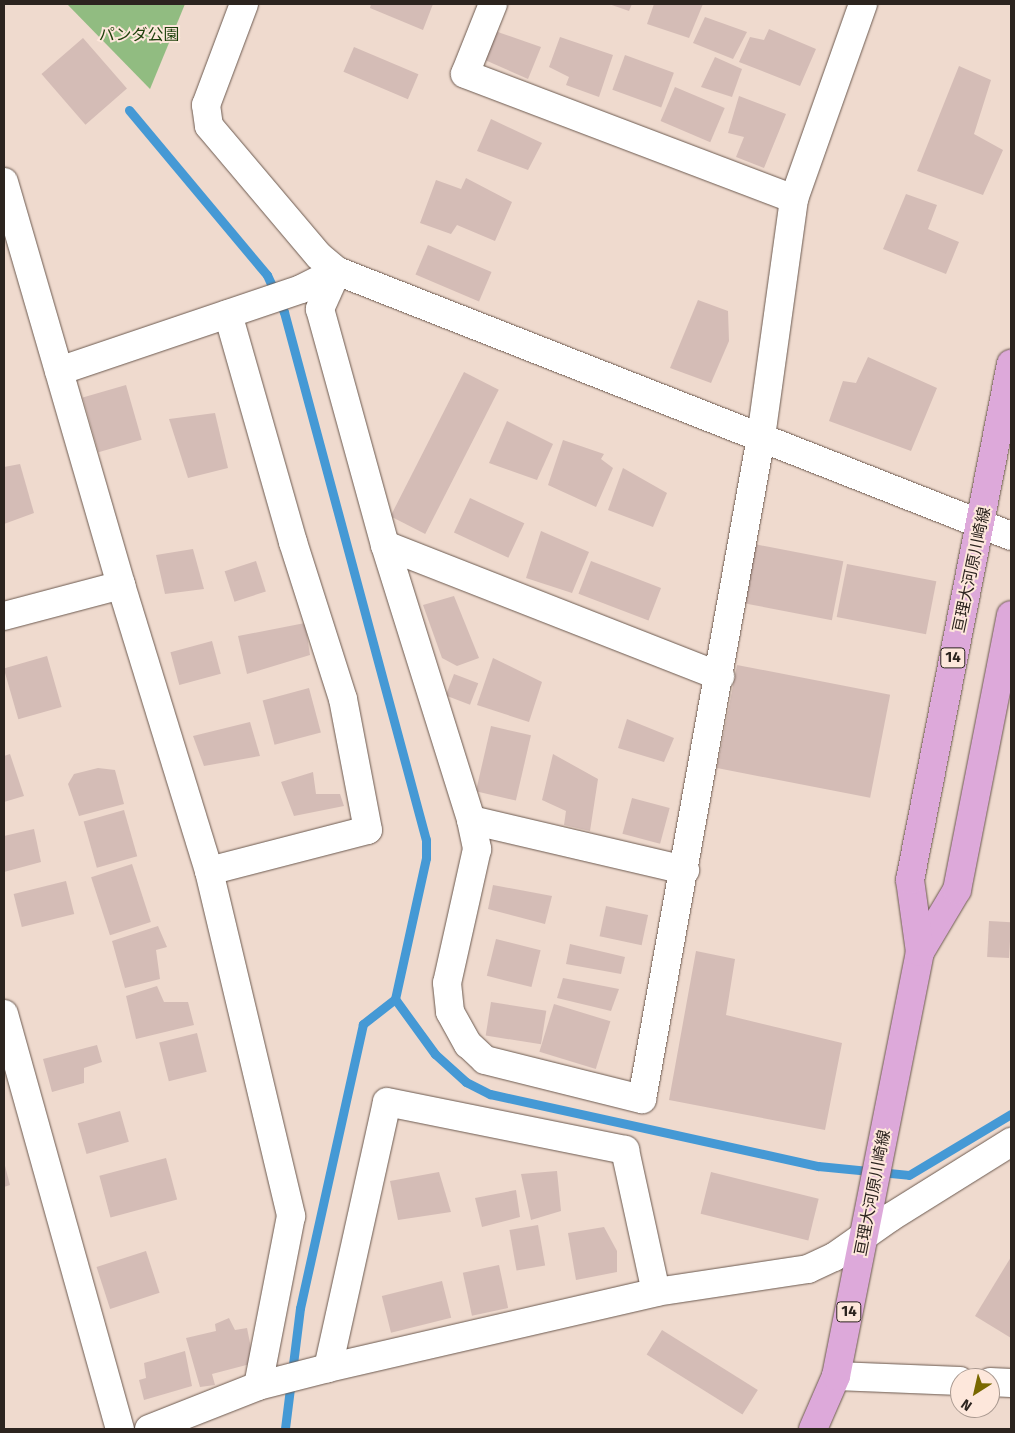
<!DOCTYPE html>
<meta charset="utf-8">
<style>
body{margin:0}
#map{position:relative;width:1015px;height:1433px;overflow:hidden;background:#efdace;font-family:"Fira Sans","Noto Sans JP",sans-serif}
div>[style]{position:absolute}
.green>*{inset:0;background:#91bc81}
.stream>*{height:9px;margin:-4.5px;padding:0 4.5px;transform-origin:4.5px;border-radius:4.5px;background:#4599d5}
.building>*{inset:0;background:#d4bcb6;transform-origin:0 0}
.roads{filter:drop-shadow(0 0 1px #6c5a50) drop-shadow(0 0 1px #6c5a50)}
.minor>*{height:28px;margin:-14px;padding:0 14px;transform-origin:14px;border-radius:14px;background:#fff}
.tertiary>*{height:28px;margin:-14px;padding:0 14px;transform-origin:14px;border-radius:14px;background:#fff}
.primary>*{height:28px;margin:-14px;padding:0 14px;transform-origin:14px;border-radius:14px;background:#dda9da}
span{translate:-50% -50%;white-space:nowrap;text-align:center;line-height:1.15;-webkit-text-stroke:4px #fde7db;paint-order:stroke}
.shield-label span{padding:1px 4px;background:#fde7db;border:1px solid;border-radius:4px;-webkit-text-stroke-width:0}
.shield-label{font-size:15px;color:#2c241f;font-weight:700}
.park-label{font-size:16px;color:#1b3f09}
.street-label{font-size:16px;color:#2c241f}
.frame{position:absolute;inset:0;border:5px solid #2c241f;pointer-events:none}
.north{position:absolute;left:950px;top:1368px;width:50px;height:50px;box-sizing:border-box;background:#fde7db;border:1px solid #a99990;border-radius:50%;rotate:215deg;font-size:14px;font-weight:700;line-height:20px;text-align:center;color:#2c241f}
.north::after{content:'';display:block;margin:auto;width:18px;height:22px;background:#796800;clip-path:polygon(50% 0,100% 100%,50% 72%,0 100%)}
</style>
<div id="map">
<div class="green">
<div style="clip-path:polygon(67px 4px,185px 4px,150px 89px)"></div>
</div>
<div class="stream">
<div style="left:129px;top:110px;width:215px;rotate:50.1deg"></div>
<div style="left:267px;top:275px;width:41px;rotate:65.3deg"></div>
<div style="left:284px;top:312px;width:547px;rotate:74.95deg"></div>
<div style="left:426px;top:840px;width:18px;rotate:90deg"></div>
<div style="left:426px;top:858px;width:144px;rotate:102.4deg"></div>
<div style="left:395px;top:999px;width:41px;rotate:142deg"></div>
<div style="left:363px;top:1024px;width:291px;rotate:102.5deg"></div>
<div style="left:300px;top:1308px;width:122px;rotate:97.1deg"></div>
<div style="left:395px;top:999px;width:68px;rotate:54deg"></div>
<div style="left:435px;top:1054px;width:42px;rotate:42.1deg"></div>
<div style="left:466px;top:1082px;width:27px;rotate:27deg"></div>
<div style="left:490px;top:1094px;width:336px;rotate:12.4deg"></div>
<div style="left:818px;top:1166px;width:91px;rotate:5.6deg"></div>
<div style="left:909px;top:1175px;width:119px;rotate:-30.9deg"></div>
</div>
<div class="building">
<div style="clip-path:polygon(371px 4px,433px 4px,423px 30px,370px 8px)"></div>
<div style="clip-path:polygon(609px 4px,632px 4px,629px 11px)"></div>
<div style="clip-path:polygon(654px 4px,703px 4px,689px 38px,647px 24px)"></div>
<div style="clip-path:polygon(705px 17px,747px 32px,733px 59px,693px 43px)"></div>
<div style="clip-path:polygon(769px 29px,816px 49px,800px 86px,739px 62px,750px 37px,764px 40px)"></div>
<div style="clip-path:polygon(495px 31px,541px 47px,528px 79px,485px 60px)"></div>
<div style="clip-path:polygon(560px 37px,613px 55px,599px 97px,566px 85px,569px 77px,549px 67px)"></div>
<div style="left:83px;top:38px;width:67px;height:55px;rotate:49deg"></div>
<div style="left:354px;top:47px;width:70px;height:27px;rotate:23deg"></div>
<div style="left:625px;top:55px;width:52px;height:37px;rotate:20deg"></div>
<div style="clip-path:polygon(715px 57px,742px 69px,732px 97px,701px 87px)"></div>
<div style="clip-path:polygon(959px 66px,991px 80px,974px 134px,1003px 150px,983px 195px,917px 171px)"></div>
<div style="left:675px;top:87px;width:54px;height:37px;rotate:23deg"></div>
<div style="clip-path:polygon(739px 96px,786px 114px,764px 168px,736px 157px,744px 137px,728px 133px)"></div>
<div style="clip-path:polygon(491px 119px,542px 143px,528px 170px,477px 151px)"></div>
<div style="clip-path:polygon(466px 178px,512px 202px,495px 241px,457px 225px,451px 234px,420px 223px,436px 180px,461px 189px)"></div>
<div style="clip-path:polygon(906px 194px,937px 205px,928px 229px,959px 242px,946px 274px,883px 249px)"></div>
<div style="left:428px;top:245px;width:69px;height:32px;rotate:23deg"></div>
<div style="clip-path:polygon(698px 300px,728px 311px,729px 341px,711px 383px,670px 368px)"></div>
<div style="clip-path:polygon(868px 357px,937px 388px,911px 451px,829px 421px,843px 381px,856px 383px)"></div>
<div style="left:464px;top:372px;width:39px;height:162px;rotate:27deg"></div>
<div style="left:126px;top:385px;width:57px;height:45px;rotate:74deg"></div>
<div style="clip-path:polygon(215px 413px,228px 468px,188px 478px,169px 419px)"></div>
<div style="clip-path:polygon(507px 421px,553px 444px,537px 480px,489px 463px)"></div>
<div style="clip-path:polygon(563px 440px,604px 454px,601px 459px,613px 468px,596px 507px,548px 485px)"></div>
<div style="clip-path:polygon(20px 464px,34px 513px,4px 524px,4px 467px)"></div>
<div style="clip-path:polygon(623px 468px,667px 493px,653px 527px,608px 510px)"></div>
<div style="left:470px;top:498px;width:60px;height:38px;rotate:25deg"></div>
<div style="clip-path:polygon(541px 531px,589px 552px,572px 593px,526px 578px)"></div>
<div style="left:754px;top:544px;width:91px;height:60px;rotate:11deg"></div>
<div style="clip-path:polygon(193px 549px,204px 589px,165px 594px,156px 555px)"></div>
<div style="left:256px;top:561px;width:32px;height:33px;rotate:72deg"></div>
<div style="left:591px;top:561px;width:75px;height:35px;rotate:21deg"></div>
<div style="left:847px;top:564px;width:91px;height:54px;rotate:11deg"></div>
<div style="clip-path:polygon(454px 596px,479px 658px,457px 666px,442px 658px,423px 605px)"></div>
<div style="clip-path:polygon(305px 623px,310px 655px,247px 674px,238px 636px)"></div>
<div style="left:212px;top:641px;width:34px;height:43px;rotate:75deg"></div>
<div style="left:47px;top:656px;width:53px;height:45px;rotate:74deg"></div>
<div style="clip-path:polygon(493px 658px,542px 682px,529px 722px,477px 705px)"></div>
<div style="left:737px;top:665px;width:156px;height:105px;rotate:11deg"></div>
<div style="left:454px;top:674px;width:26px;height:23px;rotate:21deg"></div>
<div style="left:309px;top:688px;width:46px;height:48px;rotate:75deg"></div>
<div style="clip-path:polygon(627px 719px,674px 738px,664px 762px,618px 748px)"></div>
<div style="clip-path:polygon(250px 722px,260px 756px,204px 766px,193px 736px)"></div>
<div style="left:491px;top:726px;width:41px;height:67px;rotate:13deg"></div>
<div style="clip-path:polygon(10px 754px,24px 796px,4px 802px,4px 756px)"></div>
<div style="clip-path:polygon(553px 754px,598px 779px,590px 831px,564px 825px,566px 811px,542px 800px)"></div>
<div style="clip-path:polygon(98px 768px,115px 770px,124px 804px,79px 816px,68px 784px,74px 774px)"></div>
<div style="clip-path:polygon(313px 772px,316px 794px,340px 794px,344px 806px,294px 816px,281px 782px)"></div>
<div style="left:632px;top:798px;width:39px;height:37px;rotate:15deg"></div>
<div style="left:124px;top:810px;width:48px;height:42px;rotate:74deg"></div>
<div style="clip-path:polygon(34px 829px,41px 862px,4px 872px,4px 836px)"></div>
<div style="left:132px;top:864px;width:61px;height:43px;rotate:72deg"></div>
<div style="left:66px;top:881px;width:34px;height:54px;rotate:76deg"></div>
<div style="clip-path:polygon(493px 885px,552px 896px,545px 924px,488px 909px)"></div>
<div style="left:606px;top:906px;width:43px;height:31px;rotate:12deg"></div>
<div style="left:989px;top:921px;width:22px;height:36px;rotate:3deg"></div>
<div style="clip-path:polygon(158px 926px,167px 947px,156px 950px,160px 979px,125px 988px,112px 941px)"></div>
<div style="left:496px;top:939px;width:46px;height:38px;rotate:14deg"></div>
<div style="clip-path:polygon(570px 944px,625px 957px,621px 974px,566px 964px)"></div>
<div style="clip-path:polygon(696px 951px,735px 959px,726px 1015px,842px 1043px,825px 1130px,669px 1100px)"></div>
<div style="clip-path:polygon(563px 978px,619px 989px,611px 1011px,557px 998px)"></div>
<div style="clip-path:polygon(157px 986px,164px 1002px,188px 1002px,194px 1025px,136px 1039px,126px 996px)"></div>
<div style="left:491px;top:1002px;width:56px;height:34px;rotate:9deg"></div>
<div style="left:554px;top:1004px;width:59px;height:50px;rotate:17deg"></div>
<div style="left:197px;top:1033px;width:40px;height:39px;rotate:76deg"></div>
<div style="clip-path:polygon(97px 1045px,102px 1062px,84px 1068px,84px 1083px,52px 1092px,43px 1059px)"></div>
<div style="left:120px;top:1111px;width:32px;height:44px;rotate:74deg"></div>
<div style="left:166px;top:1158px;width:43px;height:69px;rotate:75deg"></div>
<div style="clip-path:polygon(4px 1162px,10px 1185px,4px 1187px)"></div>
<div style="clip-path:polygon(557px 1171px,561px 1211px,531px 1220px,521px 1174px)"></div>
<div style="clip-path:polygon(439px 1172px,451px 1212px,398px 1220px,390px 1181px)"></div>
<div style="left:711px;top:1172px;width:111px;height:43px;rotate:14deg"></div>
<div style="clip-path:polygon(516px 1190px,520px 1217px,482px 1227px,475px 1198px)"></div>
<div style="left:538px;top:1225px;width:41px;height:29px;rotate:80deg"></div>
<div style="clip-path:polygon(604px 1227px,617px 1251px,617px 1272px,576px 1280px,568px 1233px)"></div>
<div style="left:146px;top:1251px;width:44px;height:52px;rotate:72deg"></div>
<div style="clip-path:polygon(1011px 1257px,1011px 1338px,975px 1316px)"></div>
<div style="left:499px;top:1265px;width:44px;height:37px;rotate:78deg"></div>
<div style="left:442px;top:1281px;width:38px;height:62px;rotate:76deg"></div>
<div style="clip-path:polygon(229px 1318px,235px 1330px,247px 1328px,254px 1363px,212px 1374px,215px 1385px,200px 1387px,186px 1338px,216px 1331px,215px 1324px)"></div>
<div style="left:662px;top:1330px;width:113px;height:29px;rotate:32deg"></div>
<div style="clip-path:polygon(185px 1351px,192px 1386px,144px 1400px,139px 1380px,146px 1378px,144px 1363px)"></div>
</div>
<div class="roads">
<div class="minor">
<div style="left:493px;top:4px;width:75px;rotate:111.8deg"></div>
<div style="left:465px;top:74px;width:352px;rotate:20.8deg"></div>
<div style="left:4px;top:182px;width:420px;rotate:73.8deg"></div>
<div style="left:121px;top:585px;width:299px;rotate:72.9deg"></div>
<div style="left:209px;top:871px;width:355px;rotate:76.6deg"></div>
<div style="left:291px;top:1216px;width:173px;rotate:101deg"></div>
<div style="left:337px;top:271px;width:42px;rotate:114.1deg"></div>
<div style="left:320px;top:309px;width:245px;rotate:74.6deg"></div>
<div style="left:385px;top:545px;width:288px;rotate:72.6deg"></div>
<div style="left:471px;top:820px;width:30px;rotate:78deg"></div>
<div style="left:477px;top:849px;width:137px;rotate:102.6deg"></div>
<div style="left:447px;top:983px;width:29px;rotate:84deg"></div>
<div style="left:450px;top:1012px;width:37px;rotate:61deg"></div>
<div style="left:468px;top:1044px;width:23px;rotate:43deg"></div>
<div style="left:485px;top:1060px;width:162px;rotate:14deg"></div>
<div style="left:642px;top:1099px;width:673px;rotate:-79.81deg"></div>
<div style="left:761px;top:437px;width:240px;rotate:-82.1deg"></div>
<div style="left:794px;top:199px;width:207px;rotate:-70.5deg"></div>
<div style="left:59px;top:371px;width:256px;rotate:-18.7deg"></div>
<div style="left:301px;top:289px;width:40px;rotate:-26.6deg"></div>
<div style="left:385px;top:545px;width:360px;rotate:21.4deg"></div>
<div style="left:4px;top:616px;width:121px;rotate:-14.8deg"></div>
<div style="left:471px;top:820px;width:220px;rotate:13.2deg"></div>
<div style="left:209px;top:871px;width:164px;rotate:-14.5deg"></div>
<div style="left:368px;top:830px;width:133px;rotate:-100.8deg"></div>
<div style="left:343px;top:699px;width:165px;rotate:-107.7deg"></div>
<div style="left:293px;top:542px;width:237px;rotate:-105.9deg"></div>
<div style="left:4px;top:1014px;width:431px;rotate:74.4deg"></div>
<div style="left:328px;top:1368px;width:272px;rotate:-77.5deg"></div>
<div style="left:387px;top:1102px;width:243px;rotate:11.4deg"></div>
<div style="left:625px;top:1150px;width:145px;rotate:77.7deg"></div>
<div style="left:836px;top:1376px;width:124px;rotate:2.3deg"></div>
<div style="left:990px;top:1382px;width:21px;rotate:3deg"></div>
<div style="left:149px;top:1429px;width:117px;rotate:-21.5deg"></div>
<div style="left:258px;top:1386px;width:72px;rotate:-14.4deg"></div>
<div style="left:328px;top:1368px;width:337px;rotate:-13deg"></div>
<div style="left:656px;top:1292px;width:154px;rotate:-8.6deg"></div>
<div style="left:808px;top:1269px;width:29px;rotate:-25deg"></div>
<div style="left:834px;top:1257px;width:70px;rotate:-35.1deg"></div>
<div style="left:891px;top:1217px;width:142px;rotate:-32deg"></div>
</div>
<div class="tertiary">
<div style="left:244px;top:4px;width:108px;rotate:110.6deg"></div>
<div style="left:206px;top:105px;width:21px;rotate:82deg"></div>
<div style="left:209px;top:126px;width:170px;rotate:49.8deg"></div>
<div style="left:319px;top:256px;width:23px;rotate:40deg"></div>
<div style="left:337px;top:271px;width:724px;rotate:21.46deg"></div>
</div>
<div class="primary">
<div style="left:920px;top:952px;width:72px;rotate:-59.2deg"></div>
<div style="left:957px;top:890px;width:280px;rotate:-78.9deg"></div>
<div style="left:813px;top:1429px;width:58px;rotate:-66.5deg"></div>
<div style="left:836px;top:1376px;width:432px;rotate:-78.8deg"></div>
<div style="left:920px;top:952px;width:73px;rotate:-97.9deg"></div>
<div style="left:910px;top:880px;width:526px;rotate:-78.93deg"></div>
</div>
</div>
<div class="shield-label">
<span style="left:953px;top:658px">14</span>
<span style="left:849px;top:1312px">14</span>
</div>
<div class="park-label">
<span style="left:139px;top:35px">パンダ公園</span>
</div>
<div class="street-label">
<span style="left:972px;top:570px;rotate:-78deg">亘理大河原川崎線</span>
<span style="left:873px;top:1193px;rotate:-79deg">亘理大河原川崎線</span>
</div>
<div class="frame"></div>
<div class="north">N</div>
</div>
